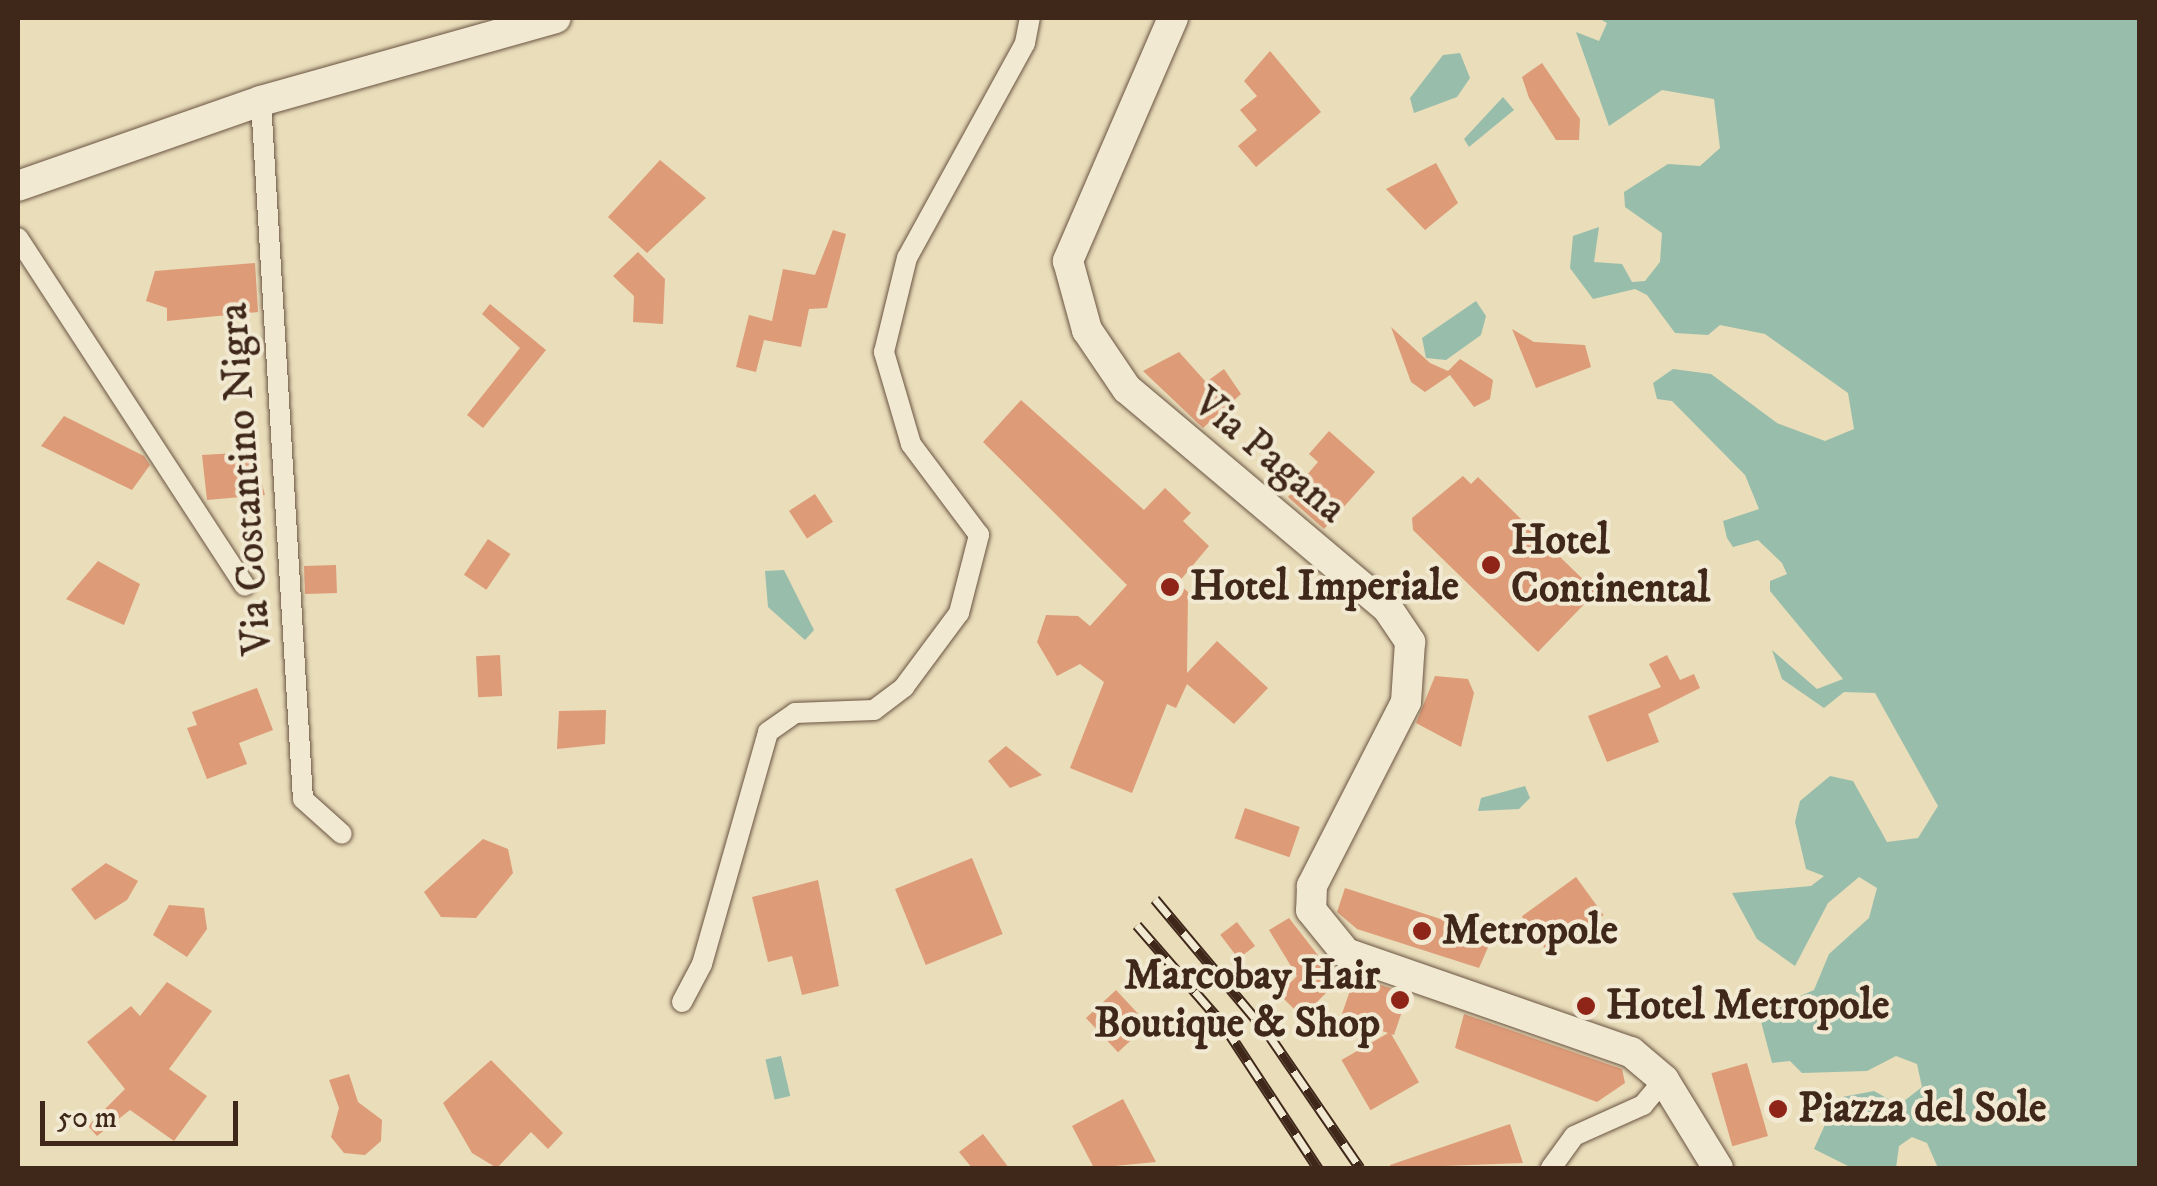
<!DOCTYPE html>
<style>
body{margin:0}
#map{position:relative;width:2157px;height:1186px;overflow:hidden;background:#e9ddba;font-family:"IM FELL DW Pica",serif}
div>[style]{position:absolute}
.water>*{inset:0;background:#98bdab;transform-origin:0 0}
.building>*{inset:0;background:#de9b78;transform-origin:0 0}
.roads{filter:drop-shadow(0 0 2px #6a5442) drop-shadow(0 0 2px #6a5442)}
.street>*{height:20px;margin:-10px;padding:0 10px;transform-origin:10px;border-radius:10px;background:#f1e9d2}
.secondary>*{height:30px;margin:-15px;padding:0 15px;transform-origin:15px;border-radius:15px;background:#f1e9d2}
.rail>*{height:11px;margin-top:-5.5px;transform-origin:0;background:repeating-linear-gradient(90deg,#f1e9d2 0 22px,#3f271a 0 44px);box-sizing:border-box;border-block:2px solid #3f271a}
.dots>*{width:28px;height:28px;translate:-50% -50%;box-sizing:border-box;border:5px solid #f1e9d2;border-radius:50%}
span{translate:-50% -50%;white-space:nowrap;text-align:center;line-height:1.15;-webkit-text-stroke:8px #f1e9d2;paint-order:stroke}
.street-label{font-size:42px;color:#3f271a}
.poi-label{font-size:42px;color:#3f271a;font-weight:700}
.left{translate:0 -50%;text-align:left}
.right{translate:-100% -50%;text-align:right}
.frame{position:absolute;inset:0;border:20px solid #3f271a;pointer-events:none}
.scale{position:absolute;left:40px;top:1101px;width:198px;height:45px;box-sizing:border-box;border:5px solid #3f271a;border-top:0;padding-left:12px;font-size:30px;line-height:35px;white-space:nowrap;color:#3f271a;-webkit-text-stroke:8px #f1e9d2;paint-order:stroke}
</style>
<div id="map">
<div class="water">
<div style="clip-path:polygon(1598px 18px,2139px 18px,2139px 1168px,1938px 1168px,1927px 1143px,1912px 1137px,1899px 1146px,1896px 1168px,1852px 1168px,1814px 1149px,1837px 1098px,1874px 1091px,1899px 1105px,1922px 1087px,1917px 1064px,1896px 1056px,1867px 1071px,1802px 1073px,1790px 1061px,1772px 1063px,1759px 1014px,1814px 990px,1829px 954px,1869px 918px,1877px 888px,1859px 877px,1828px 903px,1795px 966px,1757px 939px,1732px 893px,1811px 886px,1824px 876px,1806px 869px,1795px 822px,1800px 801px,1830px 776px,1853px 781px,1887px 842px,1918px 838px,1938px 806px,1875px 693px,1844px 692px,1824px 708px,1782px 679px,1772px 650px,1817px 689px,1843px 679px,1770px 591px,1770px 581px,1787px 574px,1782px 563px,1758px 540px,1733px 547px,1727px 538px,1723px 521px,1759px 509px,1745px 475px,1672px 401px,1657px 399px,1653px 383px,1673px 369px,1711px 374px,1777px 423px,1825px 441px,1854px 429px,1848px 393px,1765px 334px,1720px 325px,1708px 335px,1675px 333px,1647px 295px,1635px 289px,1593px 299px,1570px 268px,1573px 236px,1599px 227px,1594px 262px,1622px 264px,1632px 282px,1645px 281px,1660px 262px,1662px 233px,1625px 207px,1624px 192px,1668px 164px,1700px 166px,1720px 148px,1714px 99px,1662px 90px,1609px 126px,1576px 32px,1599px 41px,1607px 23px)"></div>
<div style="clip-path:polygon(1460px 53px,1470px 78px,1457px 97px,1414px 113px,1410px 98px,1443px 55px)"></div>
<div style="clip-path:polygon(1503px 97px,1514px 110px,1469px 147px,1464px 139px)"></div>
<div style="clip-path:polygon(1476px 301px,1486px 316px,1481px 335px,1446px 360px,1426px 358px,1422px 338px)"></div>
<div style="clip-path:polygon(784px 570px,814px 630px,805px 640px,768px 607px,765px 571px)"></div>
<div style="clip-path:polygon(1525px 786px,1530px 798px,1519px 809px,1478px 811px,1481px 798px)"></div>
<div style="left:781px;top:1056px;width:41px;height:16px;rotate:77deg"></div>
</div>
<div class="building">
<div style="clip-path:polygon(1270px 51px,1321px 112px,1256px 167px,1238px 146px,1257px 130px,1240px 110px,1257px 96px,1244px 81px)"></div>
<div style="clip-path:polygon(1542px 63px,1580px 119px,1579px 140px,1556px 140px,1529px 98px,1522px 77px)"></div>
<div style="clip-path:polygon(660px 160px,706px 198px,647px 253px,608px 217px)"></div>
<div style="clip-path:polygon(1436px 163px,1458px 203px,1425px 230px,1386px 189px)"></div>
<div style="clip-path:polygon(833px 230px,846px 234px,827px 308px,809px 309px,801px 347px,764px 340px,756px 372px,736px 367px,749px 315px,772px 321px,783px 269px,815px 275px)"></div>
<div style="clip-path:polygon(638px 252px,665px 279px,663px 324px,633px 322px,634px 296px,613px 276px)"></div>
<div style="clip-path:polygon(255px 263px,258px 312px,167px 321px,167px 308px,146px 301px,155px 271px)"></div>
<div style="clip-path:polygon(490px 304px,546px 350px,483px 428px,467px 415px,520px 348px,482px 314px)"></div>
<div style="clip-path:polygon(1391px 327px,1430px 363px,1448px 371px,1460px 359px,1493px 380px,1490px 399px,1474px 407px,1450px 375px,1425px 392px,1411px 382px)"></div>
<div style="clip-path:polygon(1512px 329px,1534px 342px,1585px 345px,1591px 367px,1536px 388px)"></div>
<div style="clip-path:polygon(1179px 352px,1206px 382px,1224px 369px,1241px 394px,1203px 428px,1143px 371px)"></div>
<div style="clip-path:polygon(1021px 400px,1144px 510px,1165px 488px,1191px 513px,1183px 521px,1209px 546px,1178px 583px,1188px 592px,1187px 673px,1217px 641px,1268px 688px,1234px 724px,1187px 684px,1176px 708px,1167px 704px,1132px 793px,1070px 768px,1104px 682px,1080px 664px,1057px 676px,1037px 642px,1046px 615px,1078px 616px,1090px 626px,1127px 585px,983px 442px)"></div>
<div style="clip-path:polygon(64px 416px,144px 456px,150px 465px,132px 490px,41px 446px)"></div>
<div style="clip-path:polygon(1329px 431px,1375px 472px,1324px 529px,1288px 497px,1318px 462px,1309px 454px)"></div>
<div style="clip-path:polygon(253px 452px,265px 495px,207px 500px,202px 455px)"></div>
<div style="clip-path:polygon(1463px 476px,1471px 484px,1478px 477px,1596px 592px,1538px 652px,1413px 530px,1412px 518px)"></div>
<div style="left:815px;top:494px;width:33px;height:31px;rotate:57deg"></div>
<div style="left:488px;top:539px;width:27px;height:43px;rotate:34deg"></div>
<div style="clip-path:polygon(98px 561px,140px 584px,124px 625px,66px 599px)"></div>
<div style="left:336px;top:565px;width:28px;height:32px;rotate:88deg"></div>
<div style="left:500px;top:655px;width:41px;height:24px;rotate:87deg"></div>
<div style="clip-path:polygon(1667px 655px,1680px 680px,1694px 674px,1700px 688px,1648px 714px,1659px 742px,1607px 762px,1588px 716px,1661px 687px,1649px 664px)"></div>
<div style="clip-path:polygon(1435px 676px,1468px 679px,1474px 693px,1461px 747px,1416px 723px)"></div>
<div style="clip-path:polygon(257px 688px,273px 730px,239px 743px,247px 764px,207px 779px,187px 728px,197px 725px,192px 712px)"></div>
<div style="clip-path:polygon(606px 710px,605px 744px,557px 749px,559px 711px)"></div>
<div style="clip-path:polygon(1006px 746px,1042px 775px,1010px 788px,988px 761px)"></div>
<div style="left:1245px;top:808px;width:58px;height:32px;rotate:19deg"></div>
<div style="clip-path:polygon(483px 839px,508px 849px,513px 873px,476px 918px,441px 917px,424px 892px)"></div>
<div style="left:972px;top:858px;width:82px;height:83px;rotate:68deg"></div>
<div style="clip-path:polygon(106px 863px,138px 881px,127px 900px,95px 920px,71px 889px)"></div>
<div style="left:1576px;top:877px;width:47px;height:67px;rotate:54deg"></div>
<div style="clip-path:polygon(818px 880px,839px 986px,802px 995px,792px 956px,768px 962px,752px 897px)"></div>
<div style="clip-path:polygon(1345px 888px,1493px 936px,1479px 968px,1357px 929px,1337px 912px)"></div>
<div style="clip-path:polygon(169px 905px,204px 908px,207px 929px,187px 957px,153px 935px)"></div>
<div style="clip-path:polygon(1289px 918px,1338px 981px,1302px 1017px,1279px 994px,1297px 976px,1269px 930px)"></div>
<div style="left:1237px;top:922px;width:30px;height:21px;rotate:53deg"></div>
<div style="left:1355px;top:976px;width:56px;height:43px;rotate:19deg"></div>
<div style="clip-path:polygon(167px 982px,212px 1011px,169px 1069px,207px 1096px,174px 1141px,130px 1110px,97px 1136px,88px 1126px,125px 1089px,87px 1042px,131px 1006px,140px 1016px)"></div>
<div style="left:1116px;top:990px;width:47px;height:41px;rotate:47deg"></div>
<div style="clip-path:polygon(1464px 1014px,1622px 1069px,1625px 1083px,1597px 1102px,1455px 1048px)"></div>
<div style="left:1390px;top:1032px;width:58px;height:56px;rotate:60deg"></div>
<div style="clip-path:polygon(491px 1060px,563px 1133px,548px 1149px,531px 1132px,497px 1168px,472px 1153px,443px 1103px)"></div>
<div style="left:1747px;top:1063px;width:76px;height:37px;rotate:74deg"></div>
<div style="clip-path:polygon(349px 1074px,358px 1102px,382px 1120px,381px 1141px,365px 1155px,344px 1153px,331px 1137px,339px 1108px,329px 1080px)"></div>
<div style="clip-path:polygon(1123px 1099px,1156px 1162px,1094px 1168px,1072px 1126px)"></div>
<div style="clip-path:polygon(1510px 1124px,1523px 1163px,1391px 1168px,1390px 1165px)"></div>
<div style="clip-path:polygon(983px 1134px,1009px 1168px,972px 1168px,959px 1152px)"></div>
</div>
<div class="roads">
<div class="street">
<div style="left:261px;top:101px;width:699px;rotate:86.56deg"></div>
<div style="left:303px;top:799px;width:52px;rotate:41.9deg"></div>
<div style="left:18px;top:238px;width:415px;rotate:56.9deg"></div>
<div style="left:682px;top:1002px;width:43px;rotate:-62.2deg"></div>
<div style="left:702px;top:964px;width:241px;rotate:-74.1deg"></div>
<div style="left:768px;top:732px;width:33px;rotate:-35deg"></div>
<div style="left:795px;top:713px;width:79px;rotate:-2.2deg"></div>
<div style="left:874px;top:710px;width:38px;rotate:-37deg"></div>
<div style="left:904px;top:687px;width:92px;rotate:-53.4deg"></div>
<div style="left:959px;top:613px;width:81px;rotate:-75.6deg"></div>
<div style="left:979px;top:535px;width:114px;rotate:-126.8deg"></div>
<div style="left:911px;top:444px;width:96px;rotate:-106.4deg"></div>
<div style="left:884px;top:352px;width:97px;rotate:-76.3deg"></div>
<div style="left:907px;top:258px;width:245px;rotate:-61.2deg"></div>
<div style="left:1025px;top:43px;width:25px;rotate:-79deg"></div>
<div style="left:1551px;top:1168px;width:39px;rotate:-54deg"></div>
<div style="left:1574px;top:1136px;width:76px;rotate:-24.2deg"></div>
<div style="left:1643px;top:1105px;width:33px;rotate:-50deg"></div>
</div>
<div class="secondary">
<div style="left:1173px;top:18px;width:265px;rotate:113.4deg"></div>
<div style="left:1068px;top:261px;width:72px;rotate:74.6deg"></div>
<div style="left:1087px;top:330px;width:71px;rotate:55.9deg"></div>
<div style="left:1127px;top:389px;width:341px;rotate:40.1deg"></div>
<div style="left:1388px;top:609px;width:40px;rotate:56deg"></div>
<div style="left:1410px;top:642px;width:60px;rotate:93.8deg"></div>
<div style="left:1406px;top:702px;width:207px;rotate:117.1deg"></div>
<div style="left:1312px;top:886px;width:24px;rotate:92deg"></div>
<div style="left:1311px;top:910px;width:55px;rotate:50.9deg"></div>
<div style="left:1346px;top:953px;width:302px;rotate:19.2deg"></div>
<div style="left:1631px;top:1052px;width:43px;rotate:40.3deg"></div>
<div style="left:1664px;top:1080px;width:103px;rotate:58.5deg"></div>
<div style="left:18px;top:186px;width:257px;rotate:-19.3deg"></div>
<div style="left:261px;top:101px;width:306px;rotate:-15.7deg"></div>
</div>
</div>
<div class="rail">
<div style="left:1155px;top:899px;width:177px;rotate:50deg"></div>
<div style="left:1269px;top:1035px;width:161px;rotate:55.6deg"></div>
<div style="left:1137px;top:925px;width:131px;rotate:49deg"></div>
<div style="left:1223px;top:1024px;width:173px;rotate:56.6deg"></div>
</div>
<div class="dots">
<div style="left:1491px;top:565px;background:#8f2418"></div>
<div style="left:1170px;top:587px;background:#8f2418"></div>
<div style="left:1422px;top:931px;background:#8f2418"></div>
<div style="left:1400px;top:1000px;background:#8f2418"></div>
<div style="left:1586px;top:1006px;background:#8f2418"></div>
<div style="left:1778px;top:1109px;background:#8f2418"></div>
</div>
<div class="street-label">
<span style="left:1269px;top:456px;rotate:40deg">Via Pagana</span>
<span style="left:246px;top:479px;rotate:-94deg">Via Costantino Nigra</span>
</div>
<div class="poi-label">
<span class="left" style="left:1511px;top:565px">Hotel<br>Continental</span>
<span class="left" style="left:1190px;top:587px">Hotel Imperiale</span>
<span class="left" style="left:1442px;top:931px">Metropole</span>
<span class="right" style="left:1380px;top:1000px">Marcobay Hair<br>Boutique &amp; Shop</span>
<span class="left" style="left:1606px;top:1006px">Hotel Metropole</span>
<span class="left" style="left:1798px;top:1109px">Piazza del Sole</span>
</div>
<div class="frame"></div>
<div class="scale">50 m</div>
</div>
